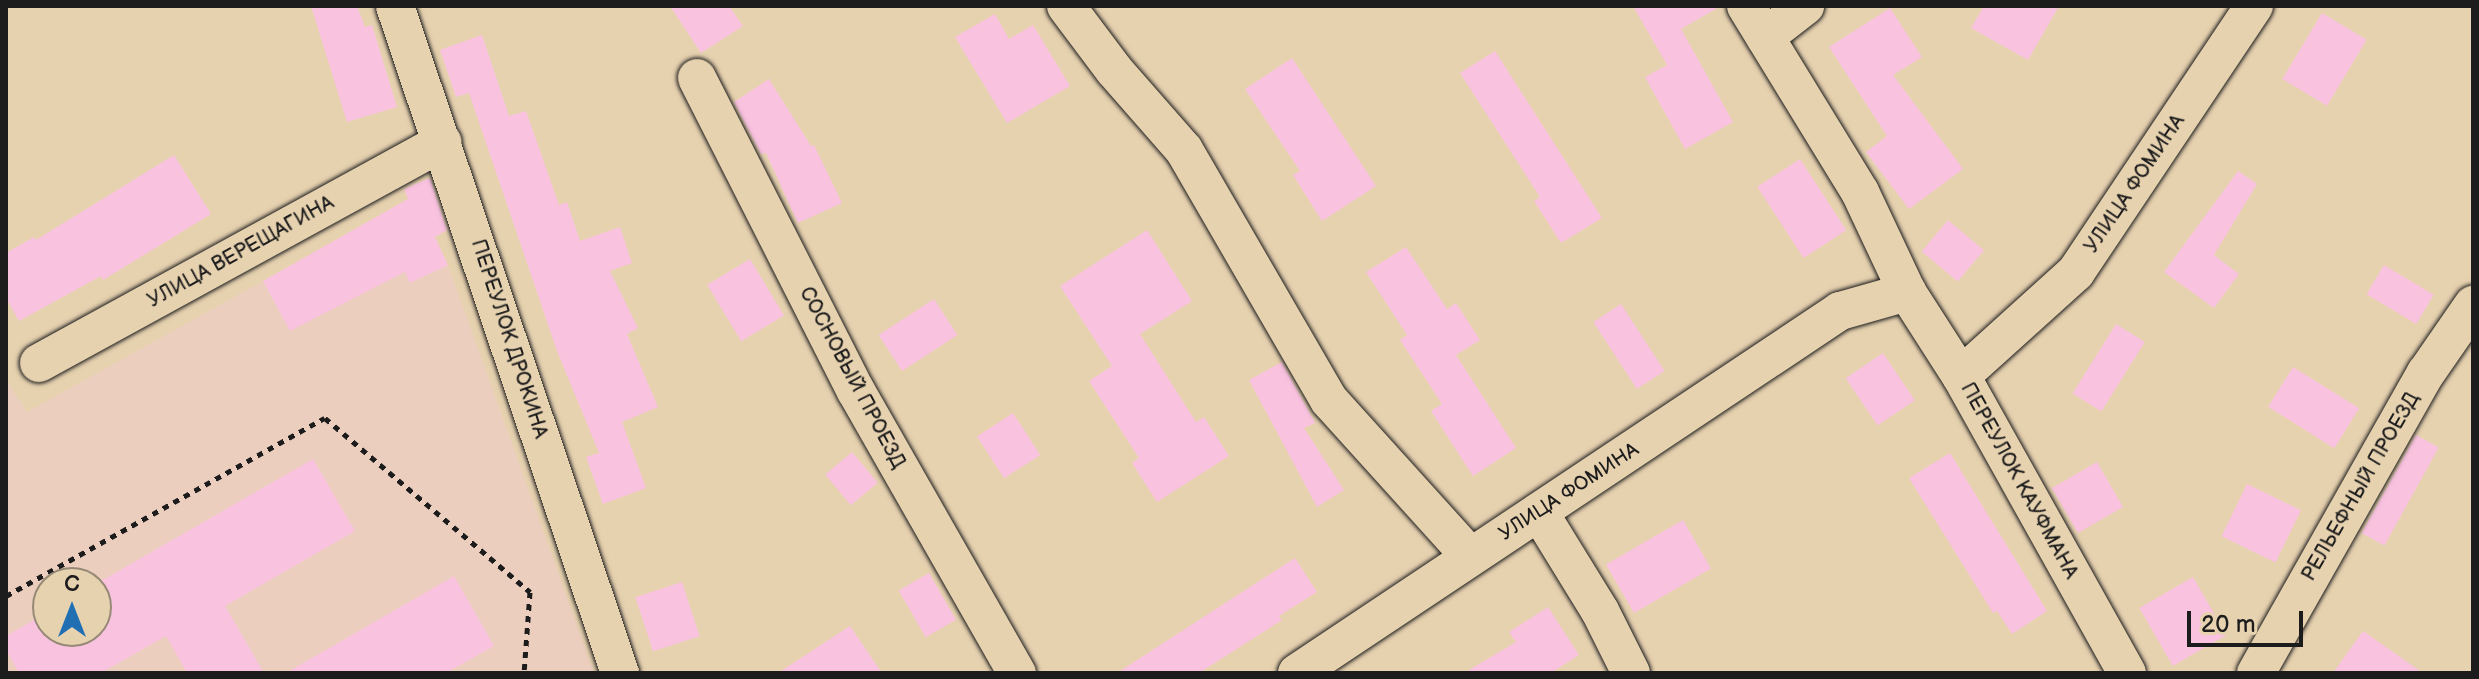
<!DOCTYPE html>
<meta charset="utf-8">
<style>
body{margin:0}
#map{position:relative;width:2479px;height:679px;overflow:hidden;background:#e7d2b0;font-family:"Balsamiq Sans",sans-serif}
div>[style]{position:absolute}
.built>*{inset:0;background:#eccebe}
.building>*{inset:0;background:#f9c3df;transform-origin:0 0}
.path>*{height:5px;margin-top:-2.5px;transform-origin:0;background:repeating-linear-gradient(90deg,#1c1c1c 0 6px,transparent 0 12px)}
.roads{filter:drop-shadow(0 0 2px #1c1c1c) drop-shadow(0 0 2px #1c1c1c)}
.minor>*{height:38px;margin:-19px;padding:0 19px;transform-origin:19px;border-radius:19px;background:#e7d2b0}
span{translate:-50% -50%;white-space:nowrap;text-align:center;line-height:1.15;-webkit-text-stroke:7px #e7d2b0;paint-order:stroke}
.street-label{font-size:20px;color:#1c1c1c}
.frame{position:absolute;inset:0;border:8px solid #1c1c1c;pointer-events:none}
.north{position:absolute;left:32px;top:567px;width:80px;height:80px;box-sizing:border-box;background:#e7d2b0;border:2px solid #968975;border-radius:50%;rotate:0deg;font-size:22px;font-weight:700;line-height:32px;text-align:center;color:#1c1c1c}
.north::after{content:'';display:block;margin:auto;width:28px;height:36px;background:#1f6fb2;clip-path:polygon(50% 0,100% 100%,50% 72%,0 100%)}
.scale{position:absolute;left:2187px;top:611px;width:116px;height:36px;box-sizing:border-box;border:4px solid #1c1c1c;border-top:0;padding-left:10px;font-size:24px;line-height:28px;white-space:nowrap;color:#1c1c1c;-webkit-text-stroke:6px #e7d2b0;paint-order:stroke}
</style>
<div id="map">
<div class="built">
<div style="clip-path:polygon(evenodd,448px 265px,594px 673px,6px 673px,6px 380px,27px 412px,263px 281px,290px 331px,405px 272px,411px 282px,448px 265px,48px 583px,96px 583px,96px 631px,48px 631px,48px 583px)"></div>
</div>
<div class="building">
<div style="clip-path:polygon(311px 6px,357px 6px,365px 27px,372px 25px,397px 107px,347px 122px)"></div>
<div style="clip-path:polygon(670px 6px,729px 6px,743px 26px,701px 53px)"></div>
<div style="clip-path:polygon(1633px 6px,1721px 6px,1681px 29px,1733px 122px,1685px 149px,1645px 77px,1667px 65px)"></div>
<div style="clip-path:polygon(1984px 6px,2059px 6px,2028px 60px,1971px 28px)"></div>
<div style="clip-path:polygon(1890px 8px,1922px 57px,1893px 75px,1963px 169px,1909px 209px,1866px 152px,1887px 136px,1829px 47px)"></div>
<div style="left:2322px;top:13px;width:52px;height:77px;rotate:31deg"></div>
<div style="clip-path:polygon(995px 14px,1009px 39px,1033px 25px,1070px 86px,1007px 123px,955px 37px)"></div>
<div style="clip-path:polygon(482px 35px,509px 116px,526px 111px,559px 205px,567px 202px,580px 241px,620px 227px,632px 263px,610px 271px,638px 328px,627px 334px,658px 407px,622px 422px,646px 488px,603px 504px,586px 457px,599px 453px,557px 351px,469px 93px,456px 97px,440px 50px)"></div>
<div style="clip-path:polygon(1495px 51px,1602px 218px,1561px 243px,1534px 201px,1540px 197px,1460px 73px)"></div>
<div style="clip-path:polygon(1292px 58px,1376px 186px,1322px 221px,1293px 175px,1300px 171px,1245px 89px)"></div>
<div style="clip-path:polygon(769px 79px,811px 146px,814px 145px,842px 203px,798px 223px,766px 153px,761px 154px,734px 102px)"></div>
<div style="clip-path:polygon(174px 155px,211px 214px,103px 280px,101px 276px,19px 321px,6px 298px,6px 253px,34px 237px,36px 240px)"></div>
<div style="left:1800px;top:159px;width:85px;height:51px;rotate:57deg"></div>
<div style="clip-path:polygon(2238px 171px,2257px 184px,2214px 255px,2239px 274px,2214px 308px,2164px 272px)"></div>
<div style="clip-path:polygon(430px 178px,447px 230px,435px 237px,448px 265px,410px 283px,405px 272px,290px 331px,263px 281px,408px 199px,404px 189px)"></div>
<div style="left:1948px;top:220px;width:47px;height:41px;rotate:40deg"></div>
<div style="clip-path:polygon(1147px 230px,1192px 301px,1140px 334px,1196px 422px,1204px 417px,1229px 456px,1157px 502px,1132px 463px,1139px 458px,1089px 381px,1112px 366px,1060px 286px)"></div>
<div style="clip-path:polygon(1406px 247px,1447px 309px,1456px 303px,1480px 340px,1456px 355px,1516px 448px,1473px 476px,1431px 411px,1442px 404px,1400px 340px,1407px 335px,1366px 272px)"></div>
<div style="left:750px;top:259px;width:66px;height:50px;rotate:59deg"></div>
<div style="left:2384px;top:265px;width:58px;height:34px;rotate:31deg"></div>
<div style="left:934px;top:299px;width:43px;height:66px;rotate:57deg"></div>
<div style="left:1621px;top:304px;width:80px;height:33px;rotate:57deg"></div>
<div style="left:2116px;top:324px;width:34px;height:82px;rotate:32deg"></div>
<div style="left:1883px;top:353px;width:57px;height:45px;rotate:56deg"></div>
<div style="clip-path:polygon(1282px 362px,1315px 423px,1304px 428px,1344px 490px,1317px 507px,1249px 380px)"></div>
<div style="left:2293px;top:367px;width:78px;height:47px;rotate:32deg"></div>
<div style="left:1013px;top:413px;width:50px;height:43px;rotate:57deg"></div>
<div style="left:2416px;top:435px;width:26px;height:112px;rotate:29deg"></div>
<div style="left:852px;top:452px;width:40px;height:35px;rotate:50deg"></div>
<div style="clip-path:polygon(1950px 453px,2047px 611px,2012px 634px,1997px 611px,1993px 613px,1909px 478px)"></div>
<div style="clip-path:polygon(313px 459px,355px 531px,225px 606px,264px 673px,187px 673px,166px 636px,101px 673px,19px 673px,6px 650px,6px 636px,48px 612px,48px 631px,96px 631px,96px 584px)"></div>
<div style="left:2097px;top:462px;width:52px;height:52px;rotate:60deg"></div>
<div style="left:2247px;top:484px;width:60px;height:58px;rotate:26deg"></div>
<div style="left:1683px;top:520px;width:56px;height:89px;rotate:60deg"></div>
<div style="clip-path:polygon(1295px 558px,1317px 592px,1279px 616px,1282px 620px,1199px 673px,1117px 673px)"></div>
<div style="left:929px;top:573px;width:54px;height:35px;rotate:60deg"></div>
<div style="clip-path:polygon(454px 576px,494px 646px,446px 673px,286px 673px)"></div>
<div style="left:2193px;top:577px;width:67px;height:62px;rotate:60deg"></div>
<div style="left:682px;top:582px;width:57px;height:49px;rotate:72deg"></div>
<div style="clip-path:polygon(1548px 607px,1579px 655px,1551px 673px,1464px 673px,1516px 642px,1509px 632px)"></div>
<div style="clip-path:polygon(850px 626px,882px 673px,778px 673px)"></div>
<div style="clip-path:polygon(2363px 631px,2423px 673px,2333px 673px)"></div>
</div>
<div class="path">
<div style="left:6px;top:596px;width:365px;rotate:-29.2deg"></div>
<div style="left:325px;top:418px;width:269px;rotate:40.3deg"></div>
<div style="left:530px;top:592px;width:81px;rotate:94.2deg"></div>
</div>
<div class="roads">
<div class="minor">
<div style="left:395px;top:6px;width:704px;rotate:71.36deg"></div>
<div style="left:1066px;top:6px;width:80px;rotate:53.1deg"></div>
<div style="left:1114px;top:70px;width:106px;rotate:48.8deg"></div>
<div style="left:1184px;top:150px;width:289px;rotate:59.9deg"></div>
<div style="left:1329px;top:400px;width:210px;rotate:47.9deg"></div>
<div style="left:1746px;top:6px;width:218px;rotate:58.5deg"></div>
<div style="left:1860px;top:192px;width:110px;rotate:64.8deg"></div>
<div style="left:1907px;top:292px;width:100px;rotate:57.3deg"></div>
<div style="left:1961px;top:376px;width:340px;rotate:60.8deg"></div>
<div style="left:1765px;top:37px;width:51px;rotate:-37.8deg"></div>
<div style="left:697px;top:78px;width:351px;rotate:63.1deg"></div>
<div style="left:856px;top:391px;width:325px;rotate:60.3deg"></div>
<div style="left:39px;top:363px;width:460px;rotate:-28.7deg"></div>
<div style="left:1961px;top:376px;width:155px;rotate:-42.1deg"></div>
<div style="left:2076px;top:272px;width:320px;rotate:-56.2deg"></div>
<div style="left:1539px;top:512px;width:116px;rotate:58.4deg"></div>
<div style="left:1600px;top:611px;width:69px;rotate:63.4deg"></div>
<div style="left:1297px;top:673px;width:653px;rotate:-33.69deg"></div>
<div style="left:1840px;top:311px;width:70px;rotate:-15.8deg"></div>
<div style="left:2256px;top:673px;width:345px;rotate:-60.5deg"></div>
<div style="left:2426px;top:373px;width:83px;rotate:-55.3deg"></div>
</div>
</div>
<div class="street-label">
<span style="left:2135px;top:184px;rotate:-56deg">УЛИЦА ФОМИНА</span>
<span style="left:241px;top:252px;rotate:-29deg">УЛИЦА ВЕРЕЩАГИНА</span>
<span style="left:509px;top:339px;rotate:72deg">ПЕРЕУЛОК ДРОКИНА</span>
<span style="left:852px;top:378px;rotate:62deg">СОСНОВЫЙ ПРОЕЗД</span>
<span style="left:2019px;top:481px;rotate:61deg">ПЕРЕУЛОК КАУФМАНА</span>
<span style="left:2361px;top:487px;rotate:-60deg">РЕЛЬЕФНЫЙ ПРОЕЗД</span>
<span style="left:1569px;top:492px;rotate:-33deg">УЛИЦА ФОМИНА</span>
</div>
<div class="frame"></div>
<div class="north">С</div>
<div class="scale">20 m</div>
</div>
